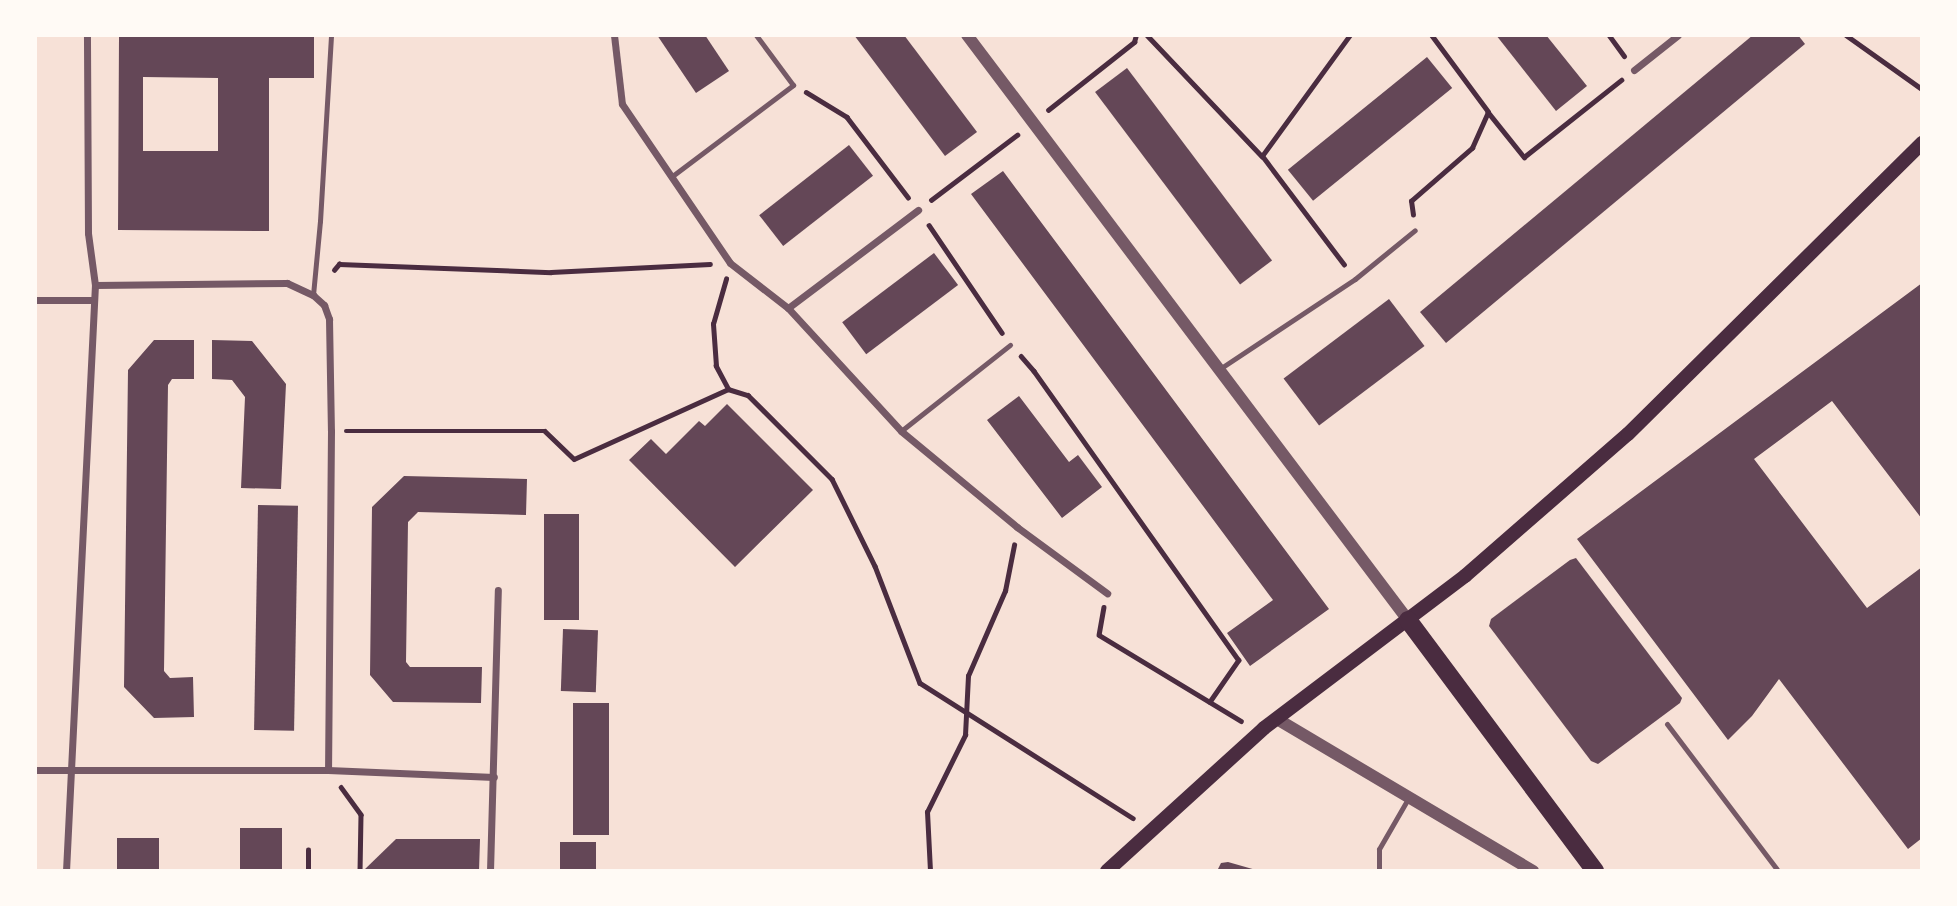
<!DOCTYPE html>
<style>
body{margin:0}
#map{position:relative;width:1957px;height:906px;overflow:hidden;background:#f7e1d7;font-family:Karla,sans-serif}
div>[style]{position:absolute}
.building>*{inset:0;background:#644757;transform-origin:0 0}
.path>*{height:4.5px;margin:-2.25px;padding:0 2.25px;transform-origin:2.25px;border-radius:2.25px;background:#4a2c40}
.service>*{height:5px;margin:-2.5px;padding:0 2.5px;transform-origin:2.5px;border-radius:2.5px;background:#755966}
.minor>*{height:7px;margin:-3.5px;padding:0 3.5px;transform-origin:3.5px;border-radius:3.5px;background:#755966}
.tertiary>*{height:12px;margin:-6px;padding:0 6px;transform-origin:6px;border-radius:6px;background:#755966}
.secondary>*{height:14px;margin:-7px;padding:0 7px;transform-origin:7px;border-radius:7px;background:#4a2c40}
.primary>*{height:18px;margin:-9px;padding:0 9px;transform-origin:9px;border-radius:9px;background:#4a2c40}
span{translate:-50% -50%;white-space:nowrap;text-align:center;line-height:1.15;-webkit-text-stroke:5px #fffaf5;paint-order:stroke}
.frame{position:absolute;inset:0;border:37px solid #fffaf5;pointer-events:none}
</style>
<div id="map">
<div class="building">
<div style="clip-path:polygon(evenodd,119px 35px,314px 35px,314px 78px,269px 78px,269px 231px,118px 230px,119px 35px,143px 77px,218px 78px,218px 151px,143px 151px,143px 77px)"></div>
<div style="clip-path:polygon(657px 35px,705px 35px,729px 71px,696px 93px)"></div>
<div style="clip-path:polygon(854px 35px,904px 35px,977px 132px,945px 156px)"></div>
<div style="clip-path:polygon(1496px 35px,1546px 35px,1587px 86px,1556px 111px)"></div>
<div style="clip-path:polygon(1753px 35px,1798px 35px,1805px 44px,1446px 343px,1420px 312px)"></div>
<div style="left:1427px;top:57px;width:40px;height:179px;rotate:51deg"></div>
<div style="left:1127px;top:68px;width:241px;height:40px;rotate:53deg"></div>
<div style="left:849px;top:145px;width:39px;height:114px;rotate:52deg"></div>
<div style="clip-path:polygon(1003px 171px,1329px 609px,1250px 666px,1227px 633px,1273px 600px,971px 194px)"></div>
<div style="left:934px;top:253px;width:40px;height:115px;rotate:53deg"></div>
<div style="clip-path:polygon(1922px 283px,1922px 519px,1832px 401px,1754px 459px,1867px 608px,1922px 567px,1922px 838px,1908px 849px,1779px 679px,1752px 716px,1728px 740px,1577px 539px)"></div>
<div style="left:1389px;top:299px;width:59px;height:132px;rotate:53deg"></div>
<div style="clip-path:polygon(154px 340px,194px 340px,194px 379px,172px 379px,168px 385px,164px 671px,170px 678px,193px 677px,194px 717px,154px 718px,124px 687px,128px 370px)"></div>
<div style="clip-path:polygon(212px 340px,252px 341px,286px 384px,281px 489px,241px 488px,245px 397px,232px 380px,212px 379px)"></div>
<div style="clip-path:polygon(1019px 396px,1069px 462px,1078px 455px,1102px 487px,1062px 518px,987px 420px)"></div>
<div style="clip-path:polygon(727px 404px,813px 490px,735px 567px,629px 460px,651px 439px,666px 454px,699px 421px,705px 426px)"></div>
<div style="clip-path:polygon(404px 476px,527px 479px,526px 515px,418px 512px,408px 522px,406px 662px,410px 667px,482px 667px,481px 703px,393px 702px,370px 675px,372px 507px)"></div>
<div style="left:258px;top:505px;width:40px;height:225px;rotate:1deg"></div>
<div style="left:544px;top:514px;width:35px;height:106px"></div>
<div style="clip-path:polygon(1576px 558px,1682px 698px,1680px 703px,1598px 764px,1591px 761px,1489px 626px,1491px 619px,1570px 560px)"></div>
<div style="left:563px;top:629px;width:35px;height:62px;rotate:2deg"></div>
<div style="left:573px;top:703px;width:36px;height:132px"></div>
<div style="left:240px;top:828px;width:42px;height:43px"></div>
<div style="left:117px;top:838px;width:42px;height:33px"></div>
<div style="clip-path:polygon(396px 839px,480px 839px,479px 871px,363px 871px)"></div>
<div style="left:560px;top:842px;width:36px;height:29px"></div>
<div style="clip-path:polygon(1228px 862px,1256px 870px,1256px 871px,1217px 871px,1221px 863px)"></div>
</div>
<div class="path">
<div style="left:1147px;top:35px;width:167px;rotate:46.5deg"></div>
<div style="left:1609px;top:35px;width:26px;rotate:54deg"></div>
<div style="left:1846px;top:35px;width:93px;rotate:35.4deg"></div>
<div style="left:806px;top:92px;width:48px;rotate:31.4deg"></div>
<div style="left:847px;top:117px;width:101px;rotate:52.7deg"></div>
<div style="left:1048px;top:110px;width:110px;rotate:-38.3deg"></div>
<div style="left:1134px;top:42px;width:7px;rotate:-74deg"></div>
<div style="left:1488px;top:112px;width:58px;rotate:51.3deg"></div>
<div style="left:1524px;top:157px;width:124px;rotate:-38.4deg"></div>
<div style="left:931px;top:200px;width:108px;rotate:-37.1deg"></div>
<div style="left:1413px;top:215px;width:14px;rotate:-98deg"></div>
<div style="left:1411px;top:201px;width:81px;rotate:-41deg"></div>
<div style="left:1472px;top:148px;width:39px;rotate:-66deg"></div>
<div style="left:1488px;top:112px;width:96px;rotate:-126.5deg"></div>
<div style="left:929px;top:225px;width:130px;rotate:55.9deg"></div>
<div style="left:1344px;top:265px;width:136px;rotate:-127deg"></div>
<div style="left:1262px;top:156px;width:150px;rotate:-54deg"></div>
<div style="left:334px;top:270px;width:8px;rotate:-50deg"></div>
<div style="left:339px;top:264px;width:212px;rotate:2.2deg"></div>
<div style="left:551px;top:272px;width:159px;rotate:-2.9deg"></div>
<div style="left:1021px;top:356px;width:20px;rotate:49deg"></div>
<div style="left:1034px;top:371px;width:354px;rotate:54.7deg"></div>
<div style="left:1239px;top:660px;width:51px;rotate:124.6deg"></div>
<div style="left:728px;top:389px;width:21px;rotate:17deg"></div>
<div style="left:748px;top:395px;width:119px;rotate:45deg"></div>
<div style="left:832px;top:479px;width:97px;rotate:63.7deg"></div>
<div style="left:875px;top:566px;width:125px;rotate:69deg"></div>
<div style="left:920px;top:683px;width:252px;rotate:32.4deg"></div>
<div style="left:346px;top:431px;width:199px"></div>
<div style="left:545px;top:431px;width:40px;rotate:44deg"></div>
<div style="left:574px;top:459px;width:169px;rotate:-24.4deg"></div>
<div style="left:728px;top:389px;width:26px;rotate:-118deg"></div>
<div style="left:716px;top:366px;width:42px;rotate:-94.1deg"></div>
<div style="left:713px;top:324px;width:47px;rotate:-73.9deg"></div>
<div style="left:1104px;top:607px;width:28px;rotate:100deg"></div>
<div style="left:1099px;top:635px;width:166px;rotate:31.2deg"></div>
<div style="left:341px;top:787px;width:34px;rotate:54deg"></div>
<div style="left:361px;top:815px;width:56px;rotate:91deg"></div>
<div style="left:308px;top:871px;width:21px;rotate:-90deg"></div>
<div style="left:930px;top:871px;width:59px;rotate:-92.9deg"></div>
<div style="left:927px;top:812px;width:86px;rotate:-63.7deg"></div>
<div style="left:965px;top:735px;width:59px;rotate:-87.1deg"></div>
<div style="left:968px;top:676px;width:93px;rotate:-66.5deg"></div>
<div style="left:1005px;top:591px;width:47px;rotate:-78.9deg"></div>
</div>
<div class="service">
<div style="left:671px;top:177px;width:153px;rotate:-37deg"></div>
<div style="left:793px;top:85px;width:62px;rotate:-126.5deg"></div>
<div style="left:313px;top:295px;width:74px;rotate:-84.6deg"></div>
<div style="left:320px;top:221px;width:186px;rotate:-86.6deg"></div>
<div style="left:1218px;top:370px;width:164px;rotate:-33.6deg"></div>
<div style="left:1355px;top:279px;width:77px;rotate:-39.2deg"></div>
<div style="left:901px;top:431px;width:139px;rotate:-38.3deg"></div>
<div style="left:1667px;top:724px;width:184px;rotate:52.9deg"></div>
<div style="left:1379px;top:871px;width:22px;rotate:-90deg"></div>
<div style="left:1379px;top:849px;width:60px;rotate:-60deg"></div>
</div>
<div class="minor">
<div style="left:614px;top:35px;width:69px;rotate:83.4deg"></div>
<div style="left:622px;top:104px;width:192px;rotate:55.8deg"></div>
<div style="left:730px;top:263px;width:73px;rotate:37.8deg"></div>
<div style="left:788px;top:308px;width:167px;rotate:47.4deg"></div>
<div style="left:901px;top:431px;width:151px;rotate:39.6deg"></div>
<div style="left:1017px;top:527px;width:112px;rotate:36.3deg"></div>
<div style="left:1634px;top:70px;width:56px;rotate:-38.5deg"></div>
<div style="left:95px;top:285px;width:192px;rotate:-0.6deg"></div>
<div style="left:287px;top:283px;width:29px;rotate:25deg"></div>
<div style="left:313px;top:295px;width:15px;rotate:42deg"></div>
<div style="left:324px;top:305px;width:15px;rotate:70deg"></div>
<div style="left:329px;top:319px;width:112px;rotate:89deg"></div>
<div style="left:331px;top:431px;width:339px;rotate:90.5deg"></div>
<div style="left:35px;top:300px;width:59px"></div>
<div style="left:788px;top:308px;width:163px;rotate:-37deg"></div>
<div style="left:35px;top:770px;width:293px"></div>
<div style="left:328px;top:770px;width:166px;rotate:2.4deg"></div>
<div style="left:66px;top:871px;width:587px;rotate:-87.17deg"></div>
<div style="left:95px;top:285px;width:52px;rotate:-97.7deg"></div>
<div style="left:88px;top:233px;width:198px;rotate:-90.3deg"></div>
<div style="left:490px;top:871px;width:281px;rotate:-88.4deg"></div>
</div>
<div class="tertiary">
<div style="left:967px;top:35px;width:733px;rotate:52.99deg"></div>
<div style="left:1277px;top:719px;width:298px;rotate:30.7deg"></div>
</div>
<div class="secondary">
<div style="left:1107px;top:871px;width:212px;rotate:-42.3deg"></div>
<div style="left:1264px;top:728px;width:252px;rotate:-37.1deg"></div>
<div style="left:1465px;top:576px;width:216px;rotate:-41.1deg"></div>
<div style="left:1628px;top:434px;width:414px;rotate:-44.7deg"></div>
</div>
<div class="primary">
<div style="left:1408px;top:620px;width:313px;rotate:53.3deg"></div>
</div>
<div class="frame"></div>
</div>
